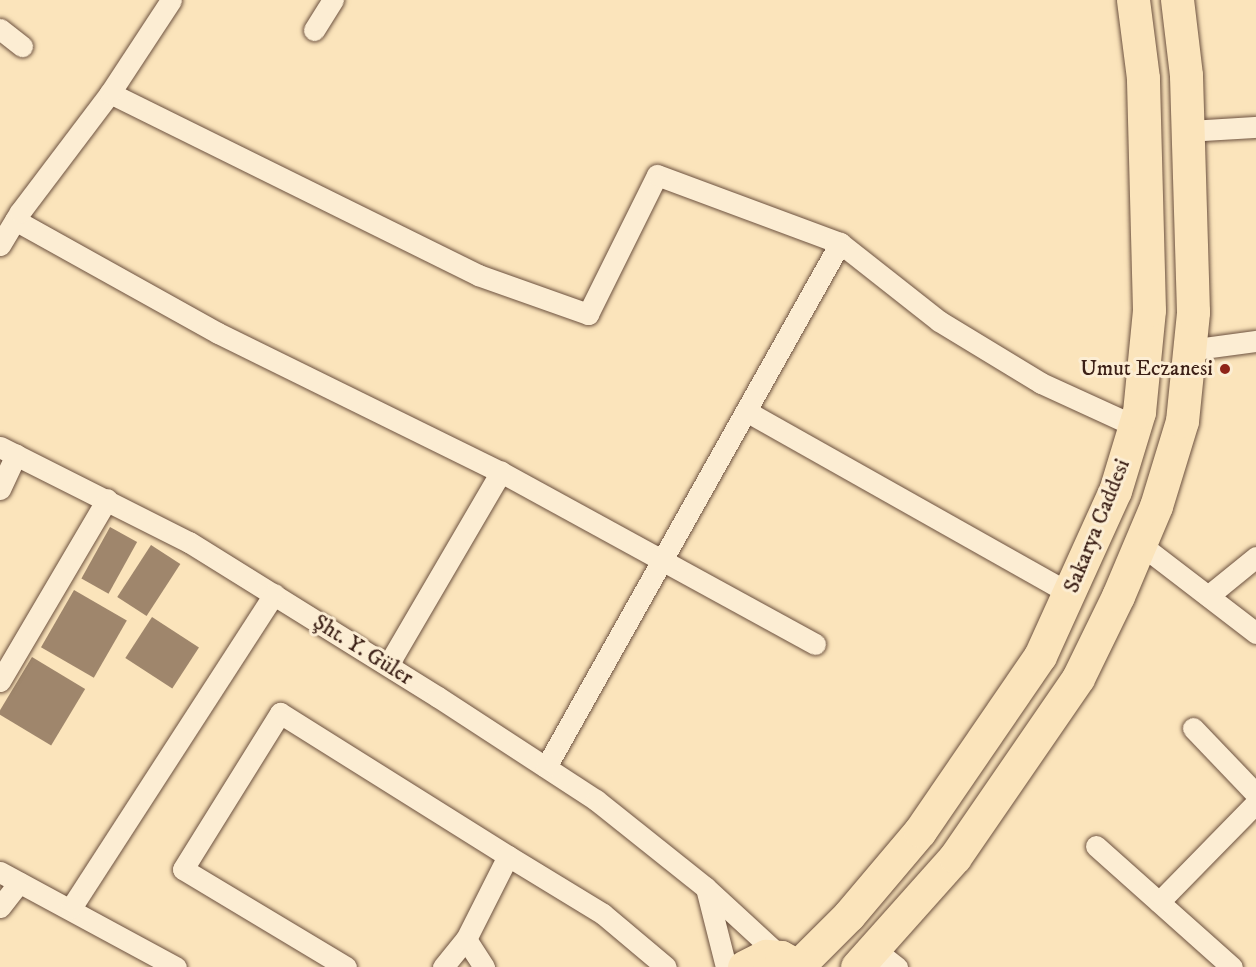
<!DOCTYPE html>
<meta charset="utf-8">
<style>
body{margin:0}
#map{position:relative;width:1256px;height:967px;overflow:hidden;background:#fbe4bb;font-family:"IM FELL DW Pica",serif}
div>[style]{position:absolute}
.building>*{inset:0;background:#9f866c;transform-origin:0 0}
.roads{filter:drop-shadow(0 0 2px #6c513f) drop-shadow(0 0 2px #6c513f)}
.street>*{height:21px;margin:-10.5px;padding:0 10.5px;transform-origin:10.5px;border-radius:10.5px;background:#fcedd3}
.primary>*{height:33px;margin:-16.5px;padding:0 16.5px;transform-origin:16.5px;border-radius:16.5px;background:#fbe4bb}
.dots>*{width:16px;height:16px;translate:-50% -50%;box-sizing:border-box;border:3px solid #fcedd3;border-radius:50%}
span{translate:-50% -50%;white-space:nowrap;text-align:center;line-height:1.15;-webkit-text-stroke:6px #fcedd3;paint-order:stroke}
.poi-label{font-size:22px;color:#3c2016}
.right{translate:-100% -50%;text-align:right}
.street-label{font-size:22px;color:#3c2016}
</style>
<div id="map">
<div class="building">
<div style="left:110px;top:527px;width:31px;height:59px;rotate:29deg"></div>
<div style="left:151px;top:545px;width:35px;height:62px;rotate:33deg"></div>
<div style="left:74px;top:590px;width:61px;height:66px;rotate:30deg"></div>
<div style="left:152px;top:617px;width:56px;height:49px;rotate:33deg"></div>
<div style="left:32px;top:657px;width:62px;height:66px;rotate:31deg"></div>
</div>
<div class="roads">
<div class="street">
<div style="left:0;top:29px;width:28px;rotate:38deg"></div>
<div style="left:314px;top:30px;width:36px;rotate:-58deg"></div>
<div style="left:110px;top:93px;width:411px;rotate:26.3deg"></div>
<div style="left:478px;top:275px;width:117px;rotate:19.5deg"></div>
<div style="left:588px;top:314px;width:155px;rotate:-63.6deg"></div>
<div style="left:657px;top:175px;width:195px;rotate:20.4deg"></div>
<div style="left:840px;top:243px;width:126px;rotate:38.2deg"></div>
<div style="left:939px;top:321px;width:119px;rotate:31.3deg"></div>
<div style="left:1041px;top:383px;width:103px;rotate:24.6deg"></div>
<div style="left:1188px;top:131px;width:68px;rotate:-3.4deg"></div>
<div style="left:15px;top:220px;width:232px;rotate:29.1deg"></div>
<div style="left:218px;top:333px;width:315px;rotate:26.2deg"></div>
<div style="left:501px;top:472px;width:358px;rotate:28.7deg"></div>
<div style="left:0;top:245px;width:39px;rotate:-59deg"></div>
<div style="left:20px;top:212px;width:149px;rotate:-52.9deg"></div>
<div style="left:110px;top:93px;width:111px;rotate:-56.7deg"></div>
<div style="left:1189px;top:350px;width:68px;rotate:-7.7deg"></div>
<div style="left:746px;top:411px;width:373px;rotate:29.4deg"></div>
<div style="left:0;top:447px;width:212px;rotate:26.7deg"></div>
<div style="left:189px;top:542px;width:293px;rotate:31.9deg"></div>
<div style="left:438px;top:697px;width:189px;rotate:33.1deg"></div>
<div style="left:596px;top:800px;width:139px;rotate:38.6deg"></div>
<div style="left:705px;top:887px;width:103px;rotate:42.6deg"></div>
<div style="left:0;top:489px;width:38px;rotate:-65deg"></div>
<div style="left:1140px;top:544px;width:146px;rotate:37.5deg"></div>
<div style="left:1208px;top:596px;width:62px;rotate:-39.1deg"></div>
<div style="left:388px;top:665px;width:224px;rotate:-59.7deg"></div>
<div style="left:0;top:681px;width:211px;rotate:-59.5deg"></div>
<div style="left:1193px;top:728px;width:91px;rotate:46.3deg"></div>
<div style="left:546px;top:767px;width:601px;rotate:-60.7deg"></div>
<div style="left:1096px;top:846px;width:182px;rotate:41.7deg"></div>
<div style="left:0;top:872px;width:200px;rotate:28.4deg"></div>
<div style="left:706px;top:888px;width:81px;rotate:75.8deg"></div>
<div style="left:1159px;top:902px;width:139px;rotate:-45.6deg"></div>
<div style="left:0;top:907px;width:31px;rotate:-52deg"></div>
<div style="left:71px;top:908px;width:374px;rotate:-57.1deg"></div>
<div style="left:875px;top:950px;width:28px;rotate:38deg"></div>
<div style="left:346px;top:967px;width:190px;rotate:-149deg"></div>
<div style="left:183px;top:869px;width:184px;rotate:-58.1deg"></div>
<div style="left:280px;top:713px;width:269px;rotate:32.1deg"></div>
<div style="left:443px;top:967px;width:36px;rotate:-51deg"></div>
<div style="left:484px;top:967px;width:33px;rotate:-123deg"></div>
<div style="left:466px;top:939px;width:93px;rotate:-63.2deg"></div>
<div style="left:508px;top:856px;width:111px;rotate:31.4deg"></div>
<div style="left:603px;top:914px;width:82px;rotate:40.1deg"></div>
</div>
<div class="primary">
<div style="left:799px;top:965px;width:71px;rotate:-45deg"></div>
<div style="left:849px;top:915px;width:110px;rotate:-49.8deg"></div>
<div style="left:920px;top:831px;width:212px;rotate:-55.6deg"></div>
<div style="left:1040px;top:656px;width:181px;rotate:-65.6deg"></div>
<div style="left:1115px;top:491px;width:83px;rotate:-73.1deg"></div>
<div style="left:1139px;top:412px;width:102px;rotate:-84.4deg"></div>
<div style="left:1149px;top:310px;width:232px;rotate:-91.5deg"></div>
<div style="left:1143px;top:78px;width:79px;rotate:-97.3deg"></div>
<div style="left:744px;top:967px;width:25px;rotate:-27deg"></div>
<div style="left:766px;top:956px;width:15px;rotate:4deg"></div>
<div style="left:781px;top:957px;width:21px;rotate:28deg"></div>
<div style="left:857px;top:967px;width:147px;rotate:-48.3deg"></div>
<div style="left:955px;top:857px;width:217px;rotate:-55.5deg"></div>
<div style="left:1078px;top:678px;width:91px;rotate:-64deg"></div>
<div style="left:1118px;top:596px;width:98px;rotate:-67.1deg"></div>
<div style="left:1156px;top:506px;width:89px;rotate:-73deg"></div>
<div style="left:1182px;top:421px;width:110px;rotate:-84.2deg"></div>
<div style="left:1193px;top:312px;width:237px;rotate:-91.7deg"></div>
<div style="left:1186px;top:75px;width:76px;rotate:-96.8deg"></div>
</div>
</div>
<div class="dots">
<div style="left:1225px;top:369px;background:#8f2418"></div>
</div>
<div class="poi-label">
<span class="right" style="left:1213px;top:369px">Umut Eczanesi</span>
</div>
<div class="street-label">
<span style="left:1097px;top:526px;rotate:-68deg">Sakarya Caddesi</span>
<span style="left:363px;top:650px;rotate:32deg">Şht. Y. Güler</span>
</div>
</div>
